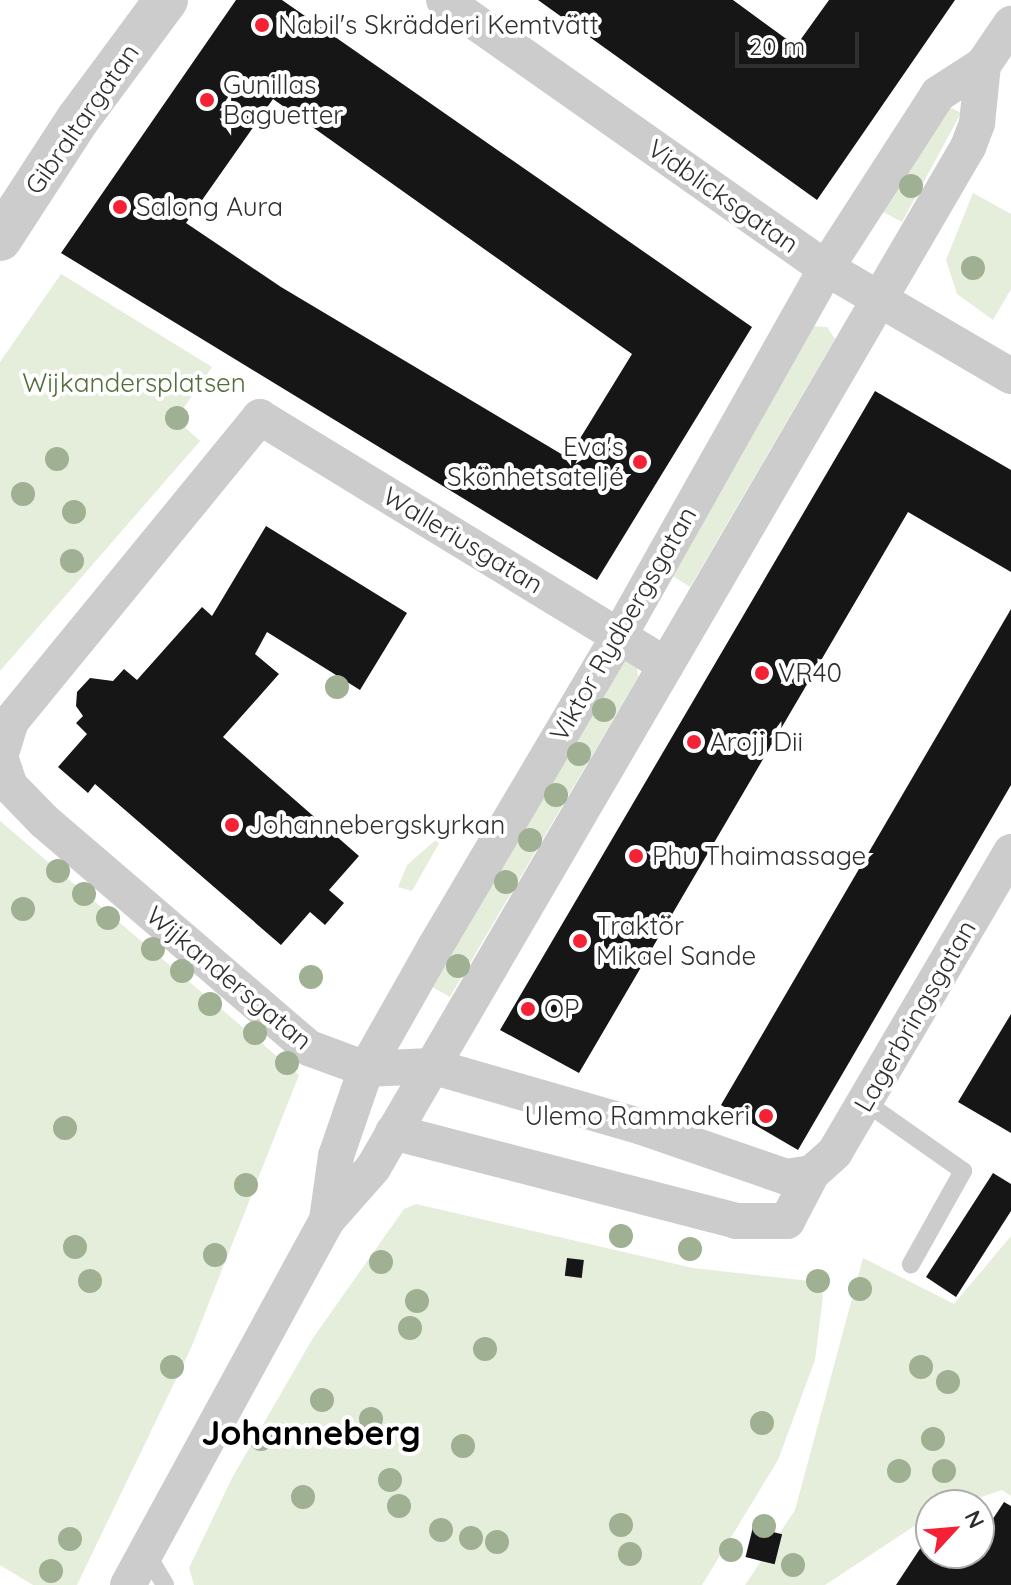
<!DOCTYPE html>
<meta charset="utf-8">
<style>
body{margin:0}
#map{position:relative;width:1011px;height:1585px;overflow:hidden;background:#fff;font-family:Quicksand,sans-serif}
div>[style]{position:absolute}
.green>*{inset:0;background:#e5eddb}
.building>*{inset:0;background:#161616;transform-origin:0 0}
.service>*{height:18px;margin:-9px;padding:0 9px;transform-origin:9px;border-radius:9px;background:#ccc}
.minor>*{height:36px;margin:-18px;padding:0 18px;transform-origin:18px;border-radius:18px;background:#ccc}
.tertiary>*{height:44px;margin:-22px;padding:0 22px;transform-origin:22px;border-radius:22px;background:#ccc}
.trees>*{width:24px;height:24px;margin:-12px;border-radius:50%;background:#a0b092}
.dots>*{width:22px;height:22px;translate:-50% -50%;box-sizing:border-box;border:4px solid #fff;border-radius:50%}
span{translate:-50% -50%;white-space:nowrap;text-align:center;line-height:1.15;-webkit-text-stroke:8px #fff;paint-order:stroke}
.poi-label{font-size:26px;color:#2f2f2f}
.left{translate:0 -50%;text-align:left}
.right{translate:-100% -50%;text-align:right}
.street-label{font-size:26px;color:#2f2f2f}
.park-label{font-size:26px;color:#526f38}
.district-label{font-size:34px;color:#000;font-weight:700}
.north{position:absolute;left:915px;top:1489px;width:80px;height:80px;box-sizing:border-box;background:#fff;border:2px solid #acacac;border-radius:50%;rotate:64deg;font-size:22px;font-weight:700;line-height:32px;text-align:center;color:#2f2f2f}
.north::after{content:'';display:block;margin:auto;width:28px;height:36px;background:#f52135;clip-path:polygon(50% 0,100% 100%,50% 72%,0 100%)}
.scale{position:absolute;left:735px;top:32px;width:124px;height:36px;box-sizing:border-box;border:4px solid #2f2f2f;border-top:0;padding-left:10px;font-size:24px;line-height:28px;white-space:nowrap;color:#2f2f2f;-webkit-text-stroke:6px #fff;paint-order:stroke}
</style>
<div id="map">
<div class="green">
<div style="clip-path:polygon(948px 106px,961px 113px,902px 222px,881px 211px)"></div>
<div style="clip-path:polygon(973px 193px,1011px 214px,1011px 289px,993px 320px,957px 294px,946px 260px)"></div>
<div style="clip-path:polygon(61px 274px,212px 367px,176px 419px,200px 441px,0 671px,0 362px)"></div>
<div style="clip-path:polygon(810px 326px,827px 327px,835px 339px,690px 587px,668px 573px)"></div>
<div style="clip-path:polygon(622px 658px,637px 663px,638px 677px,450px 997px,429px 985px)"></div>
<div style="clip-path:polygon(0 821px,299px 1075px,191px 1348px,77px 1585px,33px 1585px,0 1565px)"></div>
<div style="clip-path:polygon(446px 831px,412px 891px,398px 887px,407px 865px)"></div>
<div style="clip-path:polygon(416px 1204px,693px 1268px,819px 1282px,823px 1296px,815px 1360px,778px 1460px,702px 1585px,194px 1585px,189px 1568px,232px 1478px,313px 1338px,404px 1209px)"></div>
<div style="clip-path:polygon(1011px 1236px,1011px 1496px,1002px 1490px,958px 1505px,931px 1505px,931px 1515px,825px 1585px,745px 1585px,795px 1510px,863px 1258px,954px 1304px)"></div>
</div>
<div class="building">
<div style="clip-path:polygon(evenodd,236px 0,282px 0,752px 327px,597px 580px,61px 253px,236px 0,273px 99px,632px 354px,568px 458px,281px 287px,186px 223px,273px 99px)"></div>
<div style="clip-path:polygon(538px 0,733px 0,796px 46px,829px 0,955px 0,817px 200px)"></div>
<div style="clip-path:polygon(875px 391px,1011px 470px,1011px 572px,908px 512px,579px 1073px,500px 1030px)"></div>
<div style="clip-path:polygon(266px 526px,407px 613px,360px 690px,267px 632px,255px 654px,279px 674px,223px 737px,359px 856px,329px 890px,344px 903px,325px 925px,310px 912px,281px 945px,95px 784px,88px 793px,58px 767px,87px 734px,76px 723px,83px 716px,76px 706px,77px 692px,90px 678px,113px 681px,124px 669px,137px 680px,202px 607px,212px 616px)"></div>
<div style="clip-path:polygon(1011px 609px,1011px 785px,798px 1150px,721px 1105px)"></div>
<div style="clip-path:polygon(1011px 1014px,1011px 1133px,958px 1102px)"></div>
<div style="clip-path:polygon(993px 1173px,1011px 1184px,1011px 1211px,956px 1297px,926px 1277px)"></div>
<div style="left:567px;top:1258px;width:17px;height:18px;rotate:7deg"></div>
<div style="clip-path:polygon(1004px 1502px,1011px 1506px,1011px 1585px,896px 1585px,931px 1532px,931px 1553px,979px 1553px,979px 1540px)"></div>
<div style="left:753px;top:1527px;width:30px;height:31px;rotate:14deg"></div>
</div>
<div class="service">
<div style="left:865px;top:1102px;width:120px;rotate:35.1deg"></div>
<div style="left:963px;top:1171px;width:107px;rotate:119.2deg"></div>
<div style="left:146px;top:1553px;width:37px;rotate:59deg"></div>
</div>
<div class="minor">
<div style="left:444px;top:0;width:467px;rotate:35.1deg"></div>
<div style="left:826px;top:268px;width:214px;rotate:30.3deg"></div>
<div style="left:666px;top:665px;width:476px;rotate:-148.6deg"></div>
<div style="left:260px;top:417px;width:393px;rotate:129.3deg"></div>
<div style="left:11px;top:721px;width:38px;rotate:107deg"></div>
<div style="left:0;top:757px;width:31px;rotate:71deg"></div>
<div style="left:10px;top:786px;width:49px;rotate:45.8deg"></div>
<div style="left:44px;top:821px;width:349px;rotate:40.6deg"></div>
<div style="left:309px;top:1048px;width:61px;rotate:20.2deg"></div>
<div style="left:366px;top:1069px;width:65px;rotate:-2.6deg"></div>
<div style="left:431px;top:1066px;width:216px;rotate:16.1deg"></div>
<div style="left:639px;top:1126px;width:156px;rotate:19.1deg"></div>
<div style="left:786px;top:1177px;width:26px;rotate:-9deg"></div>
<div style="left:812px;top:1173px;width:31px;rotate:-42deg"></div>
<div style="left:835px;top:1152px;width:348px;rotate:-59.6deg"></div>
<div style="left:393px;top:1132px;width:354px;rotate:14.5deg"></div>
<div style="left:736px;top:1221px;width:51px"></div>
<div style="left:787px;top:1221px;width:54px;rotate:-62.5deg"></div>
<div style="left:327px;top:1220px;width:65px;rotate:-82deg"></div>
<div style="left:336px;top:1156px;width:92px;rotate:-71deg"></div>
<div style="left:366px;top:1069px;width:140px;rotate:-60.5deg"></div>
<div style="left:435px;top:947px;width:361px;rotate:-59.4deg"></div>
<div style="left:619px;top:636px;width:422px;rotate:-60.6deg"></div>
<div style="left:826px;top:268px;width:207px;rotate:-57.2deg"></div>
<div style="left:938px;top:94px;width:54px;rotate:-32.8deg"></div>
<div style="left:983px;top:65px;width:50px;rotate:-55.7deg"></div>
<div style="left:128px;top:1585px;width:416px;rotate:-61.4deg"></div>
<div style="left:327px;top:1220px;width:69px;rotate:-48.5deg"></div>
<div style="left:373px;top:1168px;width:1182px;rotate:-59.77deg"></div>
<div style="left:968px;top:147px;width:26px;rotate:-69deg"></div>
<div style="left:977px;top:123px;width:58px;rotate:-84.1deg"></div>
</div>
<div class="tertiary">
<div style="left:0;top:239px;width:143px;rotate:-57deg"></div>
<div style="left:78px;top:119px;width:148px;rotate:-53.5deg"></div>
</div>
<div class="trees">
<div style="left:911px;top:186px"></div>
<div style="left:973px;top:268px"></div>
<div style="left:177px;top:418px"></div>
<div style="left:57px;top:459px"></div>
<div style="left:23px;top:494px"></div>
<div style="left:74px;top:512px"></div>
<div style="left:72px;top:561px"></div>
<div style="left:337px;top:687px"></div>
<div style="left:604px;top:710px"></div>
<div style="left:579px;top:754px"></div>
<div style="left:556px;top:795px"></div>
<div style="left:530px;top:840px"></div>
<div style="left:58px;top:871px"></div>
<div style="left:506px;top:882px"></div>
<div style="left:84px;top:894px"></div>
<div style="left:23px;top:909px"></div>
<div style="left:108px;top:918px"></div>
<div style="left:153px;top:949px"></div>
<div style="left:458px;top:966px"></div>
<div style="left:182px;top:971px"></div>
<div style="left:311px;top:977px"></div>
<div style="left:210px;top:1004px"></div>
<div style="left:255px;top:1033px"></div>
<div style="left:287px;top:1063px"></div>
<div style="left:65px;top:1128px"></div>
<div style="left:246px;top:1185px"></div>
<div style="left:621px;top:1236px"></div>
<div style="left:75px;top:1247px"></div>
<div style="left:690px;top:1249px"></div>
<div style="left:215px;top:1255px"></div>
<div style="left:381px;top:1262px"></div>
<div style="left:90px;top:1281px"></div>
<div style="left:818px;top:1281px"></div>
<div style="left:860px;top:1289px"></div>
<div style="left:417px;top:1301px"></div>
<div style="left:410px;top:1328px"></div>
<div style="left:485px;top:1349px"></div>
<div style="left:172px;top:1367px"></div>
<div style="left:921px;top:1367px"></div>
<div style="left:948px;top:1382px"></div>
<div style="left:322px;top:1400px"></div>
<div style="left:371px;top:1419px"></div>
<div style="left:762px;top:1423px"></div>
<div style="left:261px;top:1439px"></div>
<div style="left:933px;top:1439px"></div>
<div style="left:463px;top:1446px"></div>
<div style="left:899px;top:1471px"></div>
<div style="left:944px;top:1471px"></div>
<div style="left:390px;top:1480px"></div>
<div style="left:303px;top:1497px"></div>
<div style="left:399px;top:1506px"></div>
<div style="left:621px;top:1525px"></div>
<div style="left:764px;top:1526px"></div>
<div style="left:441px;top:1530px"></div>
<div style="left:471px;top:1538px"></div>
<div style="left:70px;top:1539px"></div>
<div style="left:497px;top:1542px"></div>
<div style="left:731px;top:1550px"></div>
<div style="left:630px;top:1554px"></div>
<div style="left:793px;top:1565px"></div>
<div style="left:51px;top:1571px"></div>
</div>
<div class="dots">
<div style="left:262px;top:25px;background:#f52135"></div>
<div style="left:207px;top:100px;background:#f52135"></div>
<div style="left:120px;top:207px;background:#f52135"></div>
<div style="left:640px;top:462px;background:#f52135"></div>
<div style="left:762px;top:673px;background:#f52135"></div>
<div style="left:694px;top:742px;background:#f52135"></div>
<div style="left:232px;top:825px;background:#f52135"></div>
<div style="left:636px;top:856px;background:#f52135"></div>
<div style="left:580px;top:941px;background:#f52135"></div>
<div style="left:528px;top:1009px;background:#f52135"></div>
<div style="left:766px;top:1116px;background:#f52135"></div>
</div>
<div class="poi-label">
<span class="left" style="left:278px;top:25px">Nabil's Skrädderi Kemtvätt</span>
<span class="left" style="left:223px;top:100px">Gunillas<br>Baguetter</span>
<span class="left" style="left:136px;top:207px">Salong Aura</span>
<span class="right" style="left:624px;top:462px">Eva's<br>Skönhetsateljé</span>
<span class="left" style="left:778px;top:673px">VR40</span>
<span class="left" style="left:710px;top:742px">Arojj Dii</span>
<span class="left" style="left:248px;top:825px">Johannebergskyrkan</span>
<span class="left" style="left:652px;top:856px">Phu Thaimassage</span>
<span class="left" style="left:596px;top:941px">Traktör<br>Mikael Sande</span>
<span class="left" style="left:544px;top:1009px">OP</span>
<span class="right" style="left:750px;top:1116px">Ulemo Rammakeri</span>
</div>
<div class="street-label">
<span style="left:82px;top:119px;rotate:-55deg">Gibraltargatan</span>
<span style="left:723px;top:196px;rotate:35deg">Vidblicksgatan</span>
<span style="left:463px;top:540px;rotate:31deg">Walleriusgatan</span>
<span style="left:623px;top:624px;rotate:-60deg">Viktor Rydbergsgatan</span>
<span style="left:229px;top:978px;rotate:40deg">Wijkandersgatan</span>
<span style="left:915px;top:1016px;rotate:-60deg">Lagerbringsgatan</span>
</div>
<div class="park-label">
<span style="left:134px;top:383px">Wijkandersplatsen</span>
</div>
<div class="district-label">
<span style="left:311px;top:1433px">Johanneberg</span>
</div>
<div class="north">N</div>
<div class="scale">20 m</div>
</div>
